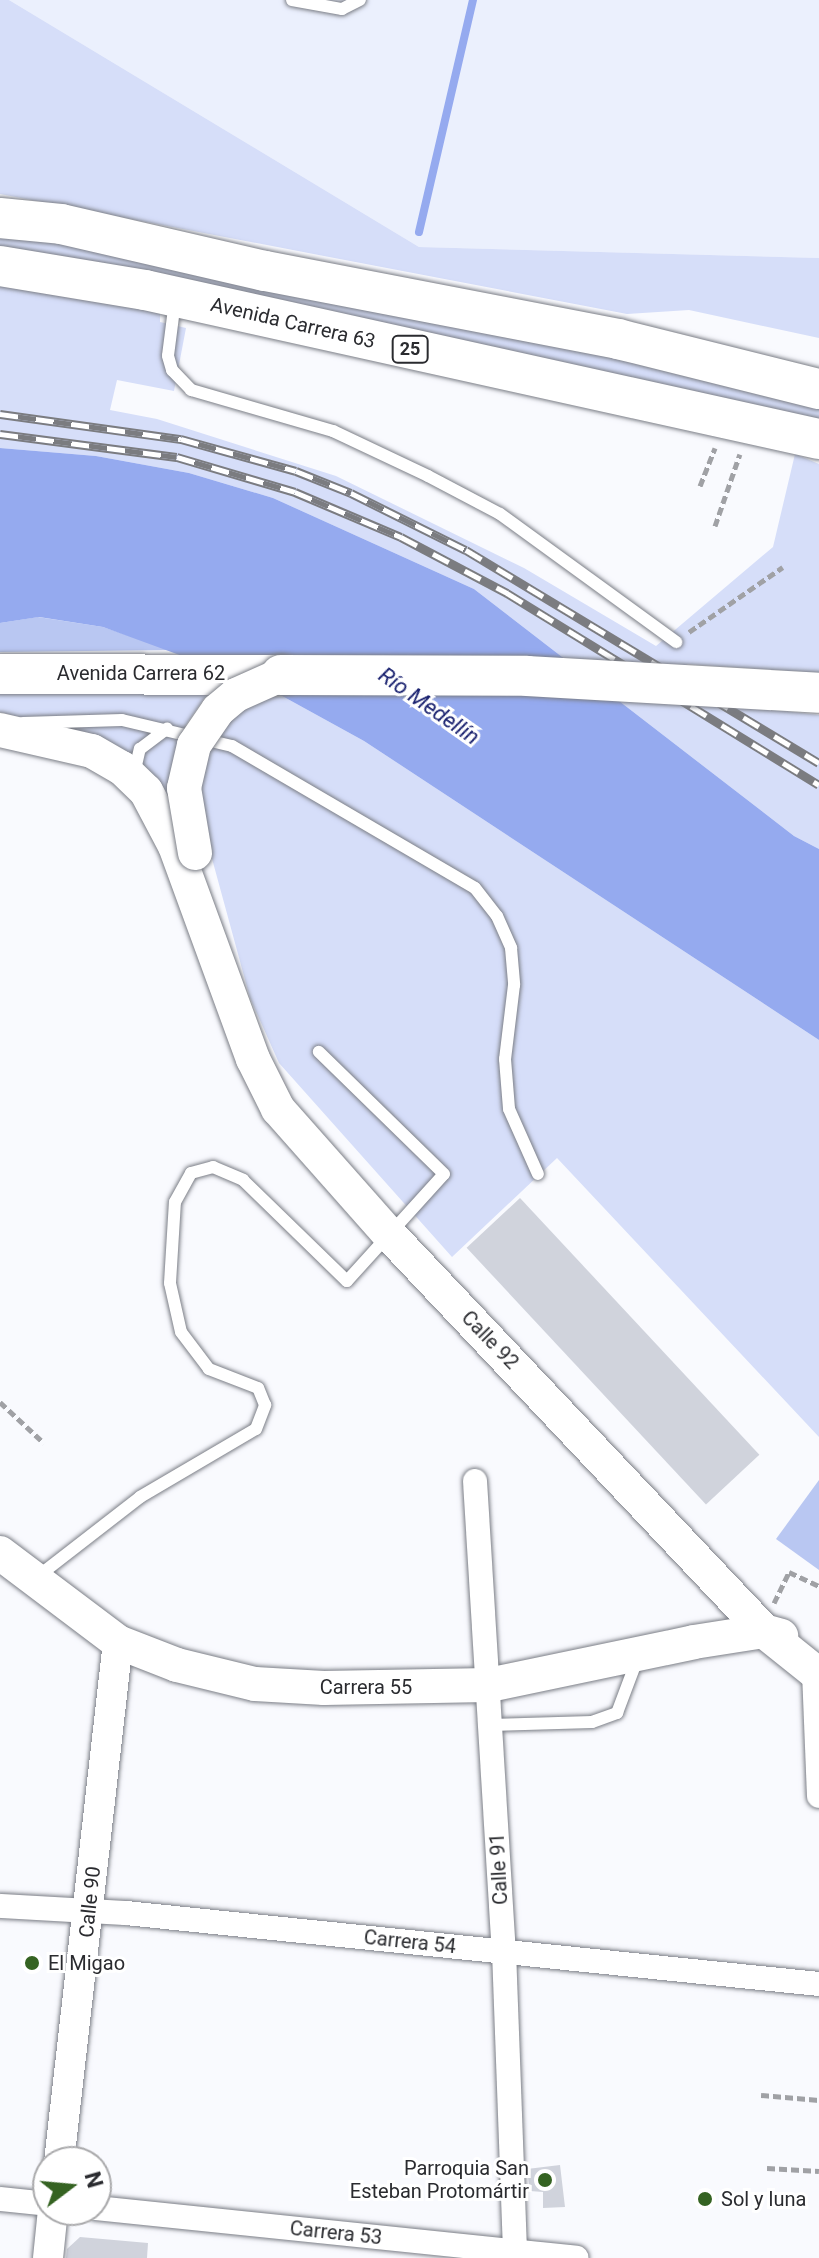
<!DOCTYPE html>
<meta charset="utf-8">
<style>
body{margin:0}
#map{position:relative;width:819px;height:2258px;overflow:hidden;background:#f9fafe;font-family:Roboto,sans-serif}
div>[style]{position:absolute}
.built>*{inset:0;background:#ebf0fd}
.green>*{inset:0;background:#d6def9}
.forest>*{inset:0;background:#b9c7f2}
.water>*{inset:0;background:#95aaef}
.stream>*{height:8px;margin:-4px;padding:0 4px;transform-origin:4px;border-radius:4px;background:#95aaef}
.building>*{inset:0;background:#d0d3dc;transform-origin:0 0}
.path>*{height:5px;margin-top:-2.5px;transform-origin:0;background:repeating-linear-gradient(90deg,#a0a1a5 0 8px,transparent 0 12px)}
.roads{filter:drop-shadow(0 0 2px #7b7e86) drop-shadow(0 0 2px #7b7e86)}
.service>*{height:12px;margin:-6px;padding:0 6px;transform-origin:6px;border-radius:6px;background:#fff}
.minor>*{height:24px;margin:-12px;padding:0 12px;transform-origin:12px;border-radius:12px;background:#fff}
.tertiary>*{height:30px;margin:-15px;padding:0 15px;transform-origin:15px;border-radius:15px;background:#fff}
.secondary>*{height:34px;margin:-17px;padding:0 17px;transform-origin:17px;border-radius:17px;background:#fff}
.trunk>*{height:40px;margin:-20px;padding:0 20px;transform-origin:20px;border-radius:20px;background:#fff}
.rail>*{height:9px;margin-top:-4.5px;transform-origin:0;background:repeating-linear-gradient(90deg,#fff 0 18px,#7b7c80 0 36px);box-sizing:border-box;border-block:2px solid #7b7c80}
.bridges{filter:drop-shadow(0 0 2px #7b7e86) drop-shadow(0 0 2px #7b7e86)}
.secondary-bridge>*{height:34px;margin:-17px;padding:0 17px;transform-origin:17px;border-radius:17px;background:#fff}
.trunk-bridge>*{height:40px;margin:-20px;padding:0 20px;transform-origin:20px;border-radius:20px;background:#fff}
.dots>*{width:22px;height:22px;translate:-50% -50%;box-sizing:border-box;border:4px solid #fff;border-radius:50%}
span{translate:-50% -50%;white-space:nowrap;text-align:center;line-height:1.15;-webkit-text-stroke:6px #fff;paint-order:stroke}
.shield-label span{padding:2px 6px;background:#fff;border:2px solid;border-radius:6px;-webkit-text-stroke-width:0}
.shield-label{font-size:18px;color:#2a2b2f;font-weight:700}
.street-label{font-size:20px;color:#2a2b2f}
.poi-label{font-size:20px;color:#2a2b2f}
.left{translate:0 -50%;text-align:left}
.right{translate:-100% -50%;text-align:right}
.water-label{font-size:22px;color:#19216f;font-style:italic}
.north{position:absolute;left:32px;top:2146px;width:80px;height:80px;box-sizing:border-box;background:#fff;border:2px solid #aaaaac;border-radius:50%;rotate:74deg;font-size:22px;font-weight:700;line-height:32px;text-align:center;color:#2a2b2f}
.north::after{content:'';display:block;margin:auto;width:28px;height:36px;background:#356322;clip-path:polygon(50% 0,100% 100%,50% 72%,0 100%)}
</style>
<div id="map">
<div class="built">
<div style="clip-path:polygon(9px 0,819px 0,819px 258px,419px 247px)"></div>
</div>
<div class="green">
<div style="clip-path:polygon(0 0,9px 0,419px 247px,819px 258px,819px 338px,689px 310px,627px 314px,0 194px)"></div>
<div style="clip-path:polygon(0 234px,66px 242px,709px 373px,819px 407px,819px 425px,0 252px)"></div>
<div style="clip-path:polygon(0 279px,160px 310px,160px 322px,186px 328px,174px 391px,117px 380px,110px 410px,157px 419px,336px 476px,524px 568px,656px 646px,773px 547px,795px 454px,819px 464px,819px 673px,686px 664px,758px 708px,819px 715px,819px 849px,794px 836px,474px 589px,273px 498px,189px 473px,96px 456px,0 448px)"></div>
<div style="clip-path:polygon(208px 693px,185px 726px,175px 756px,177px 820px,102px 740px,0 712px,0 694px)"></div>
<div style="clip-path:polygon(265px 697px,284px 697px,364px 741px,819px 1040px,819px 1437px,557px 1158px,452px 1257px,279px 1063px,250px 998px,196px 800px,205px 747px,231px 717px)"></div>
</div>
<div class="forest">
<div style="clip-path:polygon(38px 617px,103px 627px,171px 650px,0 652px,0 623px)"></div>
<div style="clip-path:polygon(819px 1480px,819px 1570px,776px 1539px)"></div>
</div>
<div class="water">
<div style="clip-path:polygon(0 448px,96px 456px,189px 473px,273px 498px,474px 589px,794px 836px,819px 849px,819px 1040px,364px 741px,264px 686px,103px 627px,39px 617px,0 623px)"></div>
</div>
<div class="stream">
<div style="left:419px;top:232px;width:238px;rotate:-76.9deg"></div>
</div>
<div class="building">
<div style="left:520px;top:1198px;width:351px;height:73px;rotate:47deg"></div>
<div style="clip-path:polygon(560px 2165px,565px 2207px,543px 2208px,543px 2192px,530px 2191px,527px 2169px)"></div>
<div style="clip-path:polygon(80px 2237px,148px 2243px,147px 2258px,66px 2258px,67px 2249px)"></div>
</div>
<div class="path">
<div style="left:700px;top:486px;width:41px;rotate:-68.5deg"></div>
<div style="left:715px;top:526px;width:76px;rotate:-70.9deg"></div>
<div style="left:689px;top:632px;width:114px;rotate:-34.7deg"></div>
<div style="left:0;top:1402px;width:60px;rotate:43deg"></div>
<div style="left:774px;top:1603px;width:34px;rotate:-64deg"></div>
<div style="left:789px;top:1572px;width:33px;rotate:25deg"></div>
<div style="left:761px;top:2095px;width:58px;rotate:4.9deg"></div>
<div style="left:767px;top:2168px;width:52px;rotate:3.3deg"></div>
</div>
<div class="roads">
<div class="service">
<div style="left:292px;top:0;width:51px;rotate:10.2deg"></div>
<div style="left:342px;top:9px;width:20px;rotate:-27deg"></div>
<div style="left:175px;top:301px;width:55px;rotate:97.3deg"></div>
<div style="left:168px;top:356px;width:15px;rotate:74deg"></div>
<div style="left:172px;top:370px;width:28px;rotate:46deg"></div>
<div style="left:191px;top:390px;width:148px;rotate:16.1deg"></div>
<div style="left:333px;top:431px;width:105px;rotate:25.3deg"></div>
<div style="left:428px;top:476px;width:81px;rotate:27.8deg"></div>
<div style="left:500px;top:514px;width:218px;rotate:36deg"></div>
<div style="left:23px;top:723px;width:99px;rotate:-1.7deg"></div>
<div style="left:122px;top:720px;width:113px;rotate:13.3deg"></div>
<div style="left:232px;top:746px;width:281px;rotate:30.3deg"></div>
<div style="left:475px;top:888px;width:36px;rotate:52deg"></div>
<div style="left:497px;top:916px;width:35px;rotate:66deg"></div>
<div style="left:511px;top:948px;width:37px;rotate:85deg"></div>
<div style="left:514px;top:985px;width:75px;rotate:96.9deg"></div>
<div style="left:505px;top:1059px;width:50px;rotate:85.4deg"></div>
<div style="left:509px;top:1109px;width:71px;rotate:66deg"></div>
<div style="left:134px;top:774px;width:26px;rotate:-77deg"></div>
<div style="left:140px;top:749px;width:34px;rotate:-37deg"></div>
<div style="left:37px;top:1577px;width:130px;rotate:-37.8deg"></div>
<div style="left:140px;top:1497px;width:134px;rotate:-30.4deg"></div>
<div style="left:256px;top:1429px;width:26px;rotate:-69deg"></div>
<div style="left:265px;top:1405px;width:18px;rotate:-112deg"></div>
<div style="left:258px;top:1388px;width:53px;rotate:-158.8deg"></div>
<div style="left:209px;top:1369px;width:46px;rotate:-127.1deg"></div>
<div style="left:181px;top:1332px;width:50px;rotate:-102.7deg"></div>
<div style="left:170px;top:1283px;width:81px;rotate:-86.5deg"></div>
<div style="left:175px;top:1202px;width:33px;rotate:-61deg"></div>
<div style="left:191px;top:1173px;width:23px;rotate:-15deg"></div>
<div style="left:213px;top:1167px;width:33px;rotate:23deg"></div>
<div style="left:243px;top:1180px;width:145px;rotate:44.2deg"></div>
<div style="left:347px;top:1281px;width:144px;rotate:-47.8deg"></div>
<div style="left:444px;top:1174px;width:175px;rotate:-135.7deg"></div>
<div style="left:491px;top:1725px;width:101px;rotate:-1.7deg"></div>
<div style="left:592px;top:1722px;width:27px;rotate:-20deg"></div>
<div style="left:617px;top:1713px;width:60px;rotate:-69.4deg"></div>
</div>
<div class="minor">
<div style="left:475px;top:1481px;width:471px;rotate:86.5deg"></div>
<div style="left:504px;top:1951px;width:307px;rotate:87.9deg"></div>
<div style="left:814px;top:1672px;width:124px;rotate:87.7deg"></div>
<div style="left:0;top:1906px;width:126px;rotate:3.2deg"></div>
<div style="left:126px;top:1913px;width:697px;rotate:5.85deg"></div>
<div style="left:0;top:2199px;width:48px;rotate:5.9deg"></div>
<div style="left:96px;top:2208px;width:483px;rotate:5.9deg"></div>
</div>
<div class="tertiary">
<div style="left:59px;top:2162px;width:523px;rotate:-83.53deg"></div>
<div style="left:48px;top:2258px;width:48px;rotate:-84.1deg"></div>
</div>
<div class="secondary">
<div style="left:0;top:730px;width:94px;rotate:12.9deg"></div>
<div style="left:92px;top:751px;width:34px;rotate:30deg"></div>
<div style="left:122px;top:768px;width:33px;rotate:44deg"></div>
<div style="left:146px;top:791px;width:62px;rotate:62.2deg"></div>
<div style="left:175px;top:846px;width:227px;rotate:69.9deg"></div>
<div style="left:253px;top:1059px;width:56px;rotate:63.4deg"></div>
<div style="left:278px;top:1109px;width:164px;rotate:48.5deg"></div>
<div style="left:387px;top:1232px;width:549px;rotate:46.62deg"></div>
<div style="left:764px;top:1631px;width:70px;rotate:38.7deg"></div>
<div style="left:0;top:1553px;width:148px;rotate:37deg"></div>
<div style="left:118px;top:1642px;width:63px;rotate:21.3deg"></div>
<div style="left:177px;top:1665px;width:80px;rotate:13.7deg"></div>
<div style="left:255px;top:1684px;width:69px;rotate:3.3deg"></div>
<div style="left:324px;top:1688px;width:165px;rotate:-1deg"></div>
<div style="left:489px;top:1685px;width:209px;rotate:-11.8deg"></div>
<div style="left:694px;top:1642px;width:71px;rotate:-8.9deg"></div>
<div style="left:764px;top:1631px;width:18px;rotate:16deg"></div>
</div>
<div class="trunk">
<div style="left:0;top:218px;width:61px;rotate:5.6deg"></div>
<div style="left:61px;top:224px;width:209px;rotate:13deg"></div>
<div style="left:265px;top:271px;width:359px;rotate:10.9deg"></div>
<div style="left:618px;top:339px;width:207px;rotate:14deg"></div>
<div style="left:0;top:266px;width:147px;rotate:9.4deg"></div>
<div style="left:145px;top:290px;width:690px;rotate:12.47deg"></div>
<div style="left:0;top:674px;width:281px;rotate:0.2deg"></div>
</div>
</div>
<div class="rail">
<div style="left:0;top:414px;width:183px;rotate:7.9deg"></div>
<div style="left:181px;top:439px;width:119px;rotate:15.5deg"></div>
<div style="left:296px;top:471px;width:59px;rotate:21.8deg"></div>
<div style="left:351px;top:493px;width:128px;rotate:26.4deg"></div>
<div style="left:466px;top:550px;width:412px;rotate:31.1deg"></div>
<div style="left:0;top:434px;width:178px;rotate:7.4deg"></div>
<div style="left:177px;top:457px;width:123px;rotate:16.5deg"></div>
<div style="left:295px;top:492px;width:115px;rotate:23deg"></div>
<div style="left:401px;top:537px;width:120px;rotate:27.8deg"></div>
<div style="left:507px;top:593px;width:366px;rotate:31.6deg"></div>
</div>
<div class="bridges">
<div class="secondary-bridge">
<div style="left:195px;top:853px;width:66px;rotate:-99.6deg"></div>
<div style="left:184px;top:788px;width:44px;rotate:-76.9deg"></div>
<div style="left:194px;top:745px;width:42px;rotate:-55.6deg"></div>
<div style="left:218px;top:710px;width:23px;rotate:-40deg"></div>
<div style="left:236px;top:695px;width:49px;rotate:-24deg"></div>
</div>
<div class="trunk-bridge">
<div style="left:281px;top:675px;width:246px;rotate:0.2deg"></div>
<div style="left:527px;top:676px;width:292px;rotate:3.3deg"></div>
</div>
</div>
<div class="dots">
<div style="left:32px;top:1963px;background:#356322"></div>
<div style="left:545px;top:2180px;background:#356322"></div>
<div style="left:705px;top:2199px;background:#356322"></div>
</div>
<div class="shield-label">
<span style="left:410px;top:349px">25</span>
</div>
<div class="street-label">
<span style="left:293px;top:323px;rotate:13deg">Avenida Carrera 63</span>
<span style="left:141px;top:673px">Avenida Carrera 62</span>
<span style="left:490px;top:1340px;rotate:46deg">Calle 92</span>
<span style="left:366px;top:1687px">Carrera 55</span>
<span style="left:499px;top:1869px;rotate:-93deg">Calle 91</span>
<span style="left:90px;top:1902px;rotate:-84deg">Calle 90</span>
<span style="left:410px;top:1942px;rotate:6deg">Carrera 54</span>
<span style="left:336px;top:2233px;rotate:6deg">Carrera 53</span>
</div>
<div class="poi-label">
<span class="left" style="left:48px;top:1963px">El Migao</span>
<span class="right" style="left:529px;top:2180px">Parroquia San<br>Esteban Protomártir</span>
<span class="left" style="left:721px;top:2199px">Sol y luna</span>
</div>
<div class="water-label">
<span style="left:429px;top:706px;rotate:35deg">Río Medellín</span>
</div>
<div class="north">N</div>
</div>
